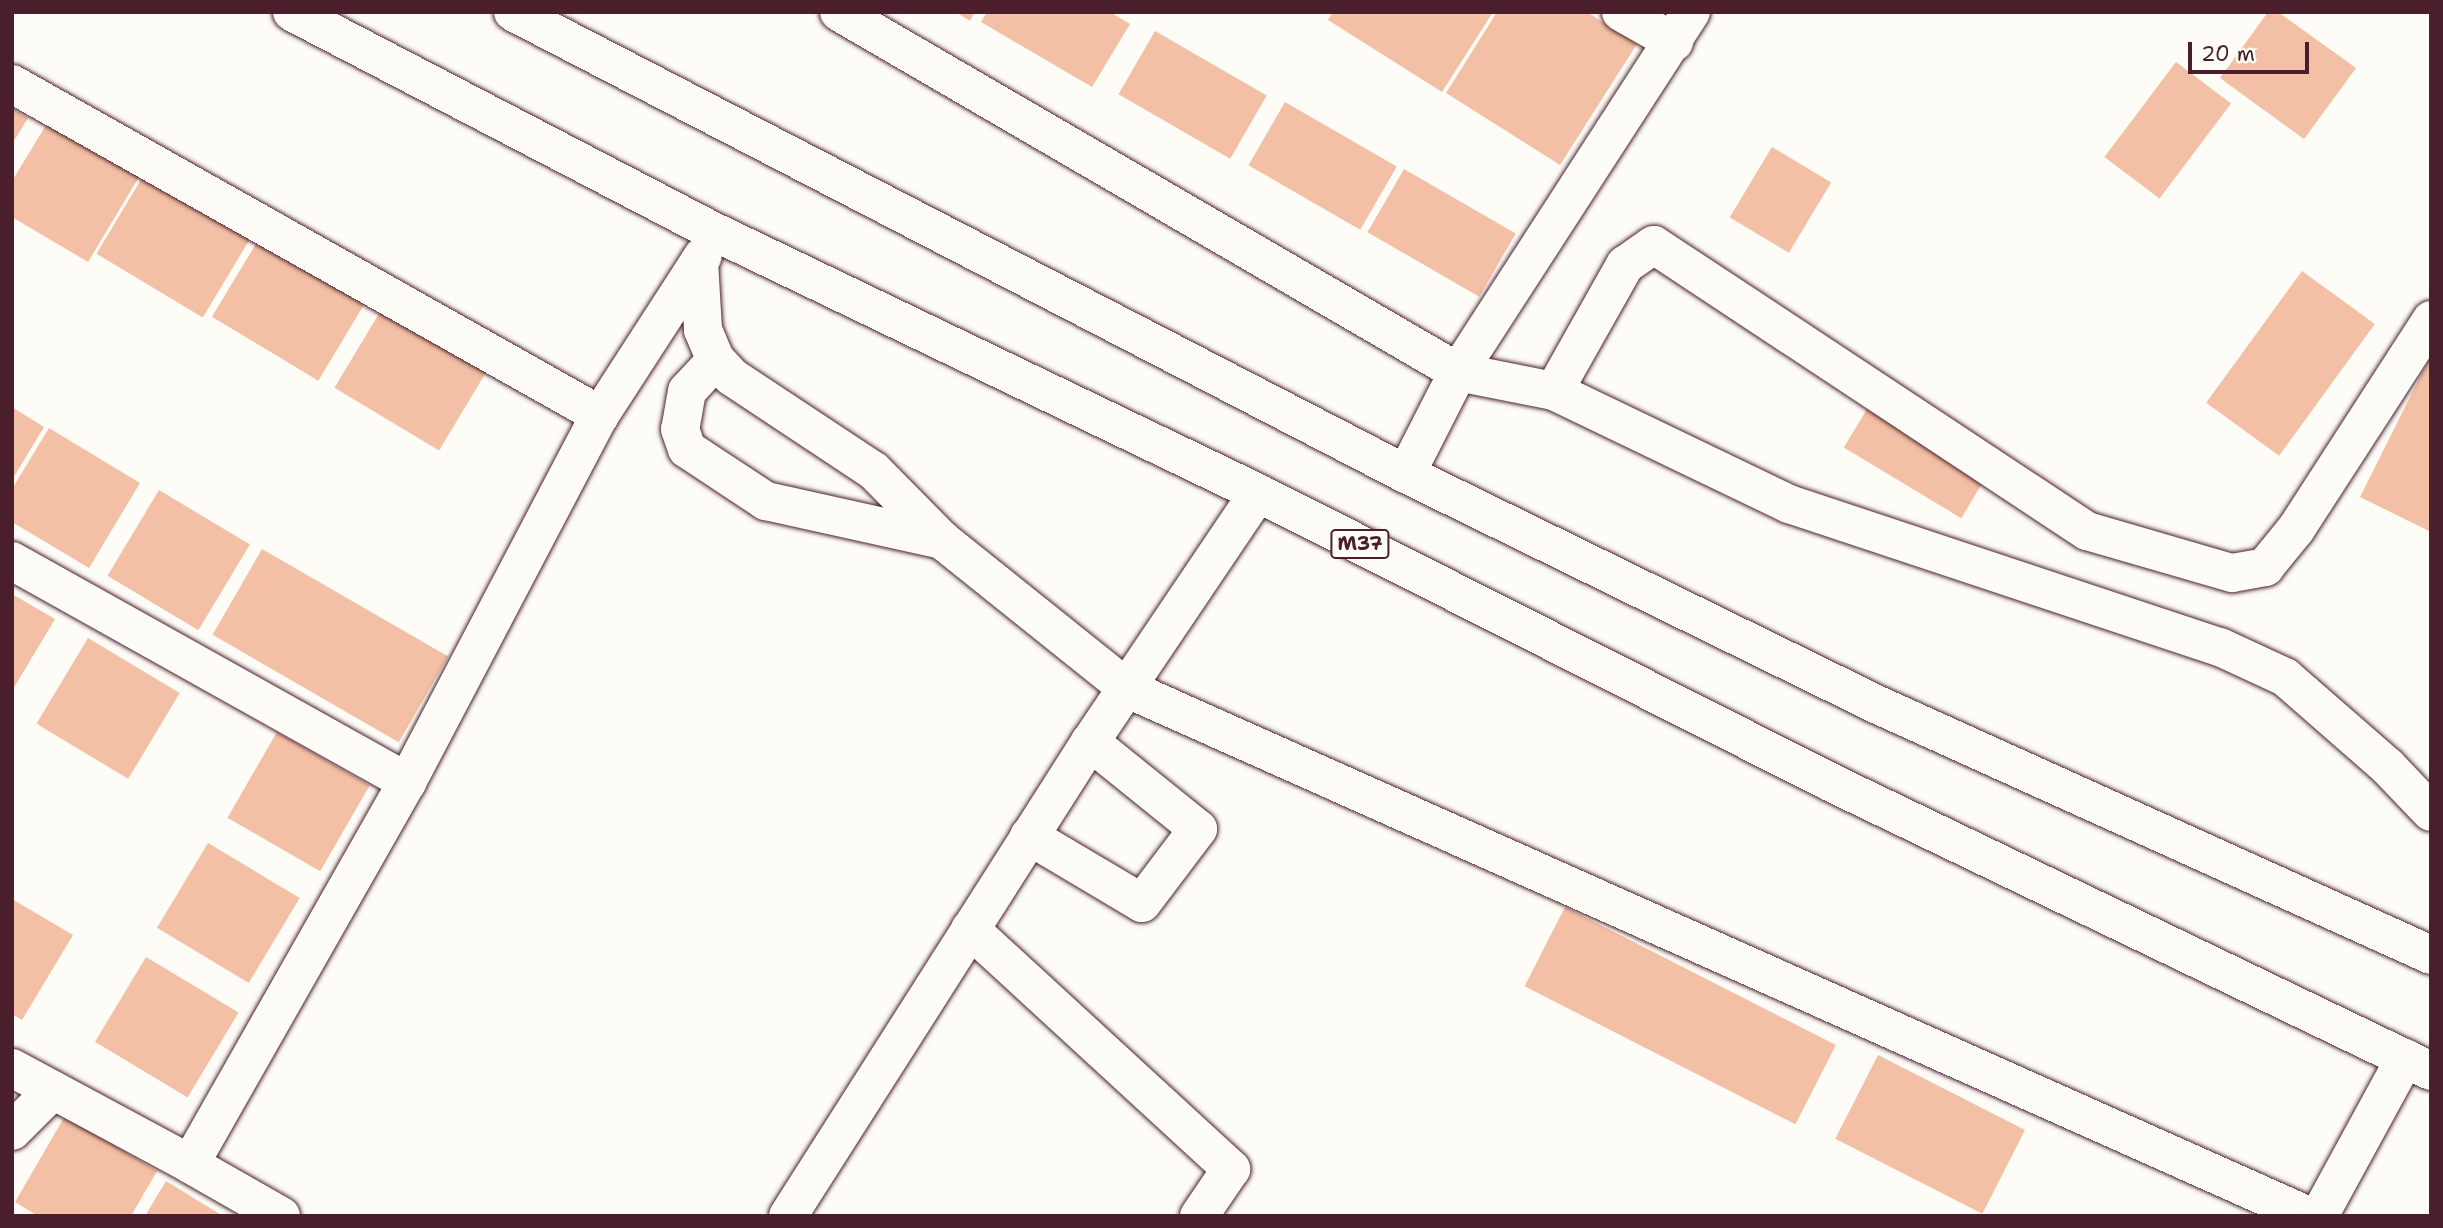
<!DOCTYPE html>
<style>
body{margin:0}
#map{position:relative;width:2443px;height:1228px;overflow:hidden;background:#fdfcf7;font-family:"Shantell Sans",sans-serif}
div>[style]{position:absolute}
.building>*{inset:0;background:#f3bfa5;transform-origin:0 0}
.roads{filter:drop-shadow(0 0 2px #4a1f2b) drop-shadow(0 0 2px #4a1f2b)}
.minor>*{height:38px;margin:-19px;padding:0 19px;transform-origin:19px;border-radius:19px;background:#fdfcf7}
.highway>*{height:38px;margin:-19px;padding:0 19px;transform-origin:19px;border-radius:19px;background:#fdfcf7}
span{translate:-50% -50%;white-space:nowrap;text-align:center;line-height:1.15;-webkit-text-stroke:5px #fdfcf7;paint-order:stroke}
.shield-label span{padding:2px 5px;background:#fdfcf7;border:2px solid;border-radius:5px;-webkit-text-stroke-width:0}
.shield-label{font-size:19px;color:#4a1f2b;font-weight:700}
.frame{position:absolute;inset:0;border:14px solid #4a1f2b;pointer-events:none}
.scale{position:absolute;left:2188px;top:42px;width:121px;height:32px;box-sizing:border-box;border:4px solid #4a1f2b;border-top:0;padding-left:9px;font-size:21px;line-height:24px;white-space:nowrap;color:#4a1f2b;-webkit-text-stroke:5px #fdfcf7;paint-order:stroke}
</style>
<div id="map">
<div class="building">
<div style="clip-path:polygon(956px 12px,975px 12px,970px 21px)"></div>
<div style="clip-path:polygon(987px 12px,1110px 12px,1130px 24px,1092px 87px,981px 22px)"></div>
<div style="clip-path:polygon(1333px 12px,1493px 12px,1442px 92px,1328px 20px)"></div>
<div style="clip-path:polygon(1497px 12px,1587px 12px,1637px 44px,1560px 165px,1446px 93px)"></div>
<div style="clip-path:polygon(2268px 12px,2278px 12px,2356px 68px,2304px 139px,2220px 78px)"></div>
<div style="left:1155px;top:31px;width:129px;height:73px;rotate:30deg"></div>
<div style="left:2176px;top:62px;width:69px;height:119px;rotate:37deg"></div>
<div style="left:1285px;top:102px;width:129px;height:73px;rotate:30deg"></div>
<div style="clip-path:polygon(12px 108px,28px 118px,12px 144px)"></div>
<div style="clip-path:polygon(48px 122px,139px 177px,88px 262px,12px 217px,12px 181px)"></div>
<div style="left:1772px;top:147px;width:69px;height:82px;rotate:31deg"></div>
<div style="left:148px;top:168px;width:124px;height:100px;rotate:31deg"></div>
<div style="left:1404px;top:169px;width:129px;height:73px;rotate:30deg"></div>
<div style="left:263px;top:232px;width:124px;height:99px;rotate:31deg"></div>
<div style="left:2302px;top:271px;width:90px;height:163px;rotate:36deg"></div>
<div style="left:386px;top:302px;width:122px;height:100px;rotate:31deg"></div>
<div style="clip-path:polygon(2431px 355px,2431px 532px,2360px 497px)"></div>
<div style="clip-path:polygon(12px 407px,44px 427px,12px 480px)"></div>
<div style="left:1867px;top:409px;width:137px;height:45px;rotate:31deg"></div>
<div style="clip-path:polygon(49px 428px,140px 483px,89px 568px,12px 522px,12px 489px)"></div>
<div style="left:159px;top:490px;width:106px;height:100px;rotate:31deg"></div>
<div style="left:262px;top:549px;width:215px;height:99px;rotate:30deg"></div>
<div style="clip-path:polygon(12px 594px,55px 619px,12px 691px)"></div>
<div style="left:88px;top:638px;width:107px;height:100px;rotate:31deg"></div>
<div style="left:277px;top:732px;width:107px;height:99px;rotate:30deg"></div>
<div style="left:208px;top:843px;width:107px;height:99px;rotate:31deg"></div>
<div style="clip-path:polygon(12px 899px,73px 935px,22px 1020px,12px 1014px)"></div>
<div style="left:1565px;top:907px;width:304px;height:89px;rotate:27deg"></div>
<div style="left:146px;top:957px;width:108px;height:99px;rotate:31deg"></div>
<div style="left:1878px;top:1055px;width:165px;height:94px;rotate:27deg"></div>
<div style="clip-path:polygon(65px 1116px,157px 1171px,131px 1216px,38px 1216px,15px 1202px)"></div>
<div style="clip-path:polygon(166px 1181px,223px 1216px,145px 1216px)"></div>
</div>
<div class="roads">
<div class="minor">
<div style="left:839px;top:12px;width:716px;rotate:30.18deg"></div>
<div style="left:1458px;top:372px;width:98px;rotate:11.2deg"></div>
<div style="left:1554px;top:391px;width:261px;rotate:25.7deg"></div>
<div style="left:1789px;top:504px;width:454px;rotate:18.4deg"></div>
<div style="left:2220px;top:647px;width:72px;rotate:24.8deg"></div>
<div style="left:2285px;top:677px;width:137px;rotate:41.1deg"></div>
<div style="left:2388px;top:767px;width:62px;rotate:46.3deg"></div>
<div style="left:1621px;top:12px;width:61px;rotate:29.5deg"></div>
<div style="left:12px;top:84px;width:675px;rotate:29.38deg"></div>
<div style="left:699px;top:262px;width:68px;rotate:86.6deg"></div>
<div style="left:703px;top:330px;width:33px;rotate:67deg"></div>
<div style="left:716px;top:360px;width:23px;rotate:47deg"></div>
<div style="left:732px;top:377px;width:170px;rotate:33.5deg"></div>
<div style="left:874px;top:471px;width:97px;rotate:45.4deg"></div>
<div style="left:942px;top:540px;width:238px;rotate:38.7deg"></div>
<div style="left:1128px;top:689px;width:1293px;rotate:24.05deg"></div>
<div style="left:716px;top:360px;width:42px;rotate:133.1deg"></div>
<div style="left:687px;top:391px;width:39px;rotate:100deg"></div>
<div style="left:680px;top:429px;width:21px;rotate:71deg"></div>
<div style="left:687px;top:449px;width:95px;rotate:33.4deg"></div>
<div style="left:766px;top:501px;width:180px;rotate:12.5deg"></div>
<div style="left:1554px;top:391px;width:145px;rotate:-60.6deg"></div>
<div style="left:1625px;top:265px;width:35px;rotate:-35deg"></div>
<div style="left:1654px;top:245px;width:519px;rotate:33.45deg"></div>
<div style="left:2087px;top:531px;width:151px;rotate:16.2deg"></div>
<div style="left:2232px;top:573px;width:34px;rotate:-10deg"></div>
<div style="left:2265px;top:567px;width:49px;rotate:-50.8deg"></div>
<div style="left:2296px;top:529px;width:249px;rotate:-57.1deg"></div>
<div style="left:1406px;top:474px;width:114px;rotate:-63deg"></div>
<div style="left:1458px;top:372px;width:429px;rotate:-57.1deg"></div>
<div style="left:12px;top:561px;width:453px;rotate:29.2deg"></div>
<div style="left:1029px;top:836px;width:131px;rotate:30.7deg"></div>
<div style="left:1142px;top:903px;width:93px;rotate:-52.9deg"></div>
<div style="left:1198px;top:829px;width:139px;rotate:-141.1deg"></div>
<div style="left:970px;top:929px;width:355px;rotate:42.6deg"></div>
<div style="left:1231px;top:1169px;width:57px;rotate:124.2deg"></div>
<div style="left:12px;top:1068px;width:202px;rotate:28.3deg"></div>
<div style="left:12px;top:1131px;width:58px;rotate:-45deg"></div>
<div style="left:281px;top:1216px;width:105px;rotate:-150.3deg"></div>
<div style="left:190px;top:1164px;width:439px;rotate:-60.4deg"></div>
<div style="left:407px;top:782px;width:415px;rotate:-62.3deg"></div>
<div style="left:600px;top:415px;width:189px;rotate:-57.1deg"></div>
<div style="left:788px;top:1216px;width:562px;rotate:-57.5deg"></div>
<div style="left:1090px;top:742px;width:300px;rotate:-56deg"></div>
<div style="left:2319px;top:1216px;width:180px;rotate:-61.4deg"></div>
</div>
<div class="highway">
<div style="left:292px;top:12px;width:479px;rotate:27.5deg"></div>
<div style="left:717px;top:233px;width:600px;rotate:25.67deg"></div>
<div style="left:1258px;top:493px;width:643px;rotate:26.8deg"></div>
<div style="left:1832px;top:783px;width:665px;rotate:25.68deg"></div>
<div style="left:513px;top:12px;width:1005px;rotate:27.36deg"></div>
<div style="left:1406px;top:474px;width:525px;rotate:26.08deg"></div>
<div style="left:1878px;top:705px;width:607px;rotate:24.33deg"></div>
</div>
</div>
<div class="shield-label">
<span style="left:1360px;top:544px">M37</span>
</div>
<div class="frame"></div>
<div class="scale">20 m</div>
</div>
